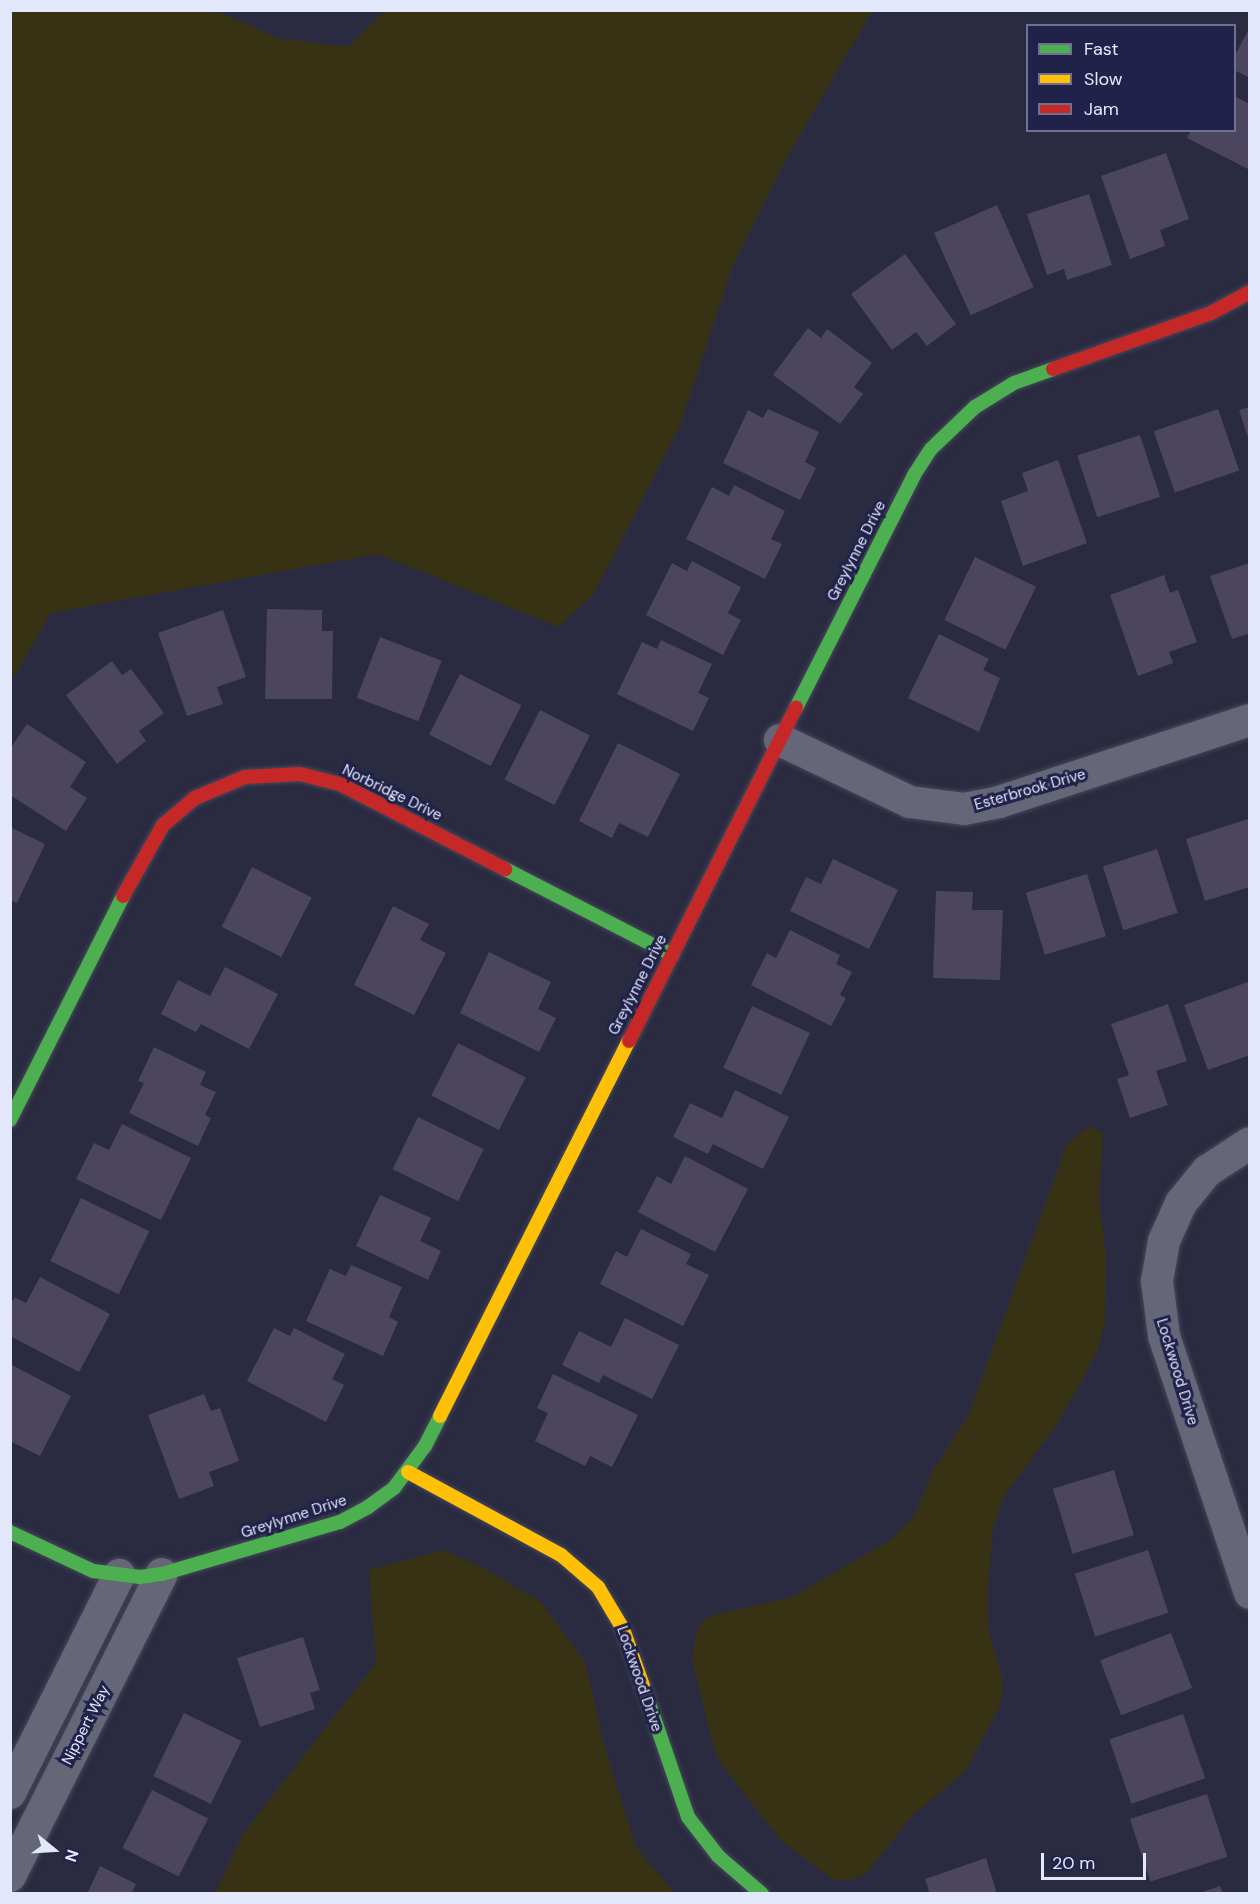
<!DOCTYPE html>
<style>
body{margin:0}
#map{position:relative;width:1260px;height:1904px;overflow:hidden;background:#2a2b41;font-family:"DM Sans",sans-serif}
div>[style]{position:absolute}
.green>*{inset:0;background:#383214}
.building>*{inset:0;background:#4c4560;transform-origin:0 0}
.roads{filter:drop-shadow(0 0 2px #464759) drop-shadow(0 0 2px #464759)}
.street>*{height:32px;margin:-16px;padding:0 16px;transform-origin:16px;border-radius:16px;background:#656677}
.fast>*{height:14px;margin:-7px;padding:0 7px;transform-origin:7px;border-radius:7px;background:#4caf50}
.slow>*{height:14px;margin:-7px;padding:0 7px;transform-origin:7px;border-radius:7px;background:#ffc107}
.jam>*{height:14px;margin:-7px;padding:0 7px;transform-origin:7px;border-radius:7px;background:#c62828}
span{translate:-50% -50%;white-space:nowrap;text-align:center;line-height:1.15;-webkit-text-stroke:6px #21224a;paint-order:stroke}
.street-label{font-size:15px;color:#e3e7fc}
.frame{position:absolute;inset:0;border:12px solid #e3e7fc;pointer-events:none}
.legend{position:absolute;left:1026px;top:24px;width:210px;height:108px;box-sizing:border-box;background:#21224a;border:2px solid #6f7191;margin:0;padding:8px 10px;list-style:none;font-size:18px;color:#e3e7fc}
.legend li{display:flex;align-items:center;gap:12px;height:30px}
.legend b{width:30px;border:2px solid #6f7191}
.north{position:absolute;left:24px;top:1820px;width:60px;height:60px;-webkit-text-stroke:4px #21224a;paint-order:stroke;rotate:108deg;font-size:16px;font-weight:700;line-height:24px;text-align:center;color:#e3e7fc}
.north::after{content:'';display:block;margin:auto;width:21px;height:27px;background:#e3e7fc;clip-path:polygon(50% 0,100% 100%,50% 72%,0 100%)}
.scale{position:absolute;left:1041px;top:1853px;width:105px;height:27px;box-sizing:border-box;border:3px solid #e3e7fc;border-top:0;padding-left:8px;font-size:18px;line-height:21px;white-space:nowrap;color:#e3e7fc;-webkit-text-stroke:4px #21224a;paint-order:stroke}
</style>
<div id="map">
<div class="green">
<div style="clip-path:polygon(11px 10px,217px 11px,278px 38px,348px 47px,385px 11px,872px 11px,786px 159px,732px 268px,679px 428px,593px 595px,559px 627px,378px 554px,51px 613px,11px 681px)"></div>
<div style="clip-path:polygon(1090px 1126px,1103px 1133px,1099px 1200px,1106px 1256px,1105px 1323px,1096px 1354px,1056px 1426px,1004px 1496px,993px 1528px,987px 1598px,989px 1631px,1002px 1678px,1003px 1694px,998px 1710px,965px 1771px,912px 1816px,866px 1874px,851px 1880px,834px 1880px,780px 1840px,722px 1765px,714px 1748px,692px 1661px,696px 1632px,705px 1619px,718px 1614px,792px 1597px,892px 1539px,915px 1514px,933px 1470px,968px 1416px,1067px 1144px)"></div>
<div style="clip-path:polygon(444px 1550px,487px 1570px,541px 1602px,585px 1662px,605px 1749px,636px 1847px,675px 1893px,215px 1893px,244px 1832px,376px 1663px,369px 1570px)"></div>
</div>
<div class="building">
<div style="clip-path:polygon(1250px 27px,1250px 78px,1234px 70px,1234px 57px)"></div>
<div style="clip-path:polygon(1234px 96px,1250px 104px,1250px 170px,1187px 138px,1191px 130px,1234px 130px)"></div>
<div style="clip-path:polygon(1166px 153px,1189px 219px,1160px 230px,1165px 246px,1130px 259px,1101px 176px)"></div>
<div style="clip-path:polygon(1089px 194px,1112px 265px,1067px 280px,1064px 269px,1047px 275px,1027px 214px)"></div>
<div style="left:997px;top:205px;width:90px;height:69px;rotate:66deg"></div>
<div style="clip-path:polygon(905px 254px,956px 324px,927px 346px,916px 332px,892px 350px,851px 294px)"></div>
<div style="clip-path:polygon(808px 328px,821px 338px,827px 329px,872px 363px,854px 387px,863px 394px,840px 424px,773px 375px)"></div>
<div style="clip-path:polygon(1250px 407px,1250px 440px,1249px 440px,1239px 410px)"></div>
<div style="clip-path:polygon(768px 409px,819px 432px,805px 462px,816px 468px,800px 500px,723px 463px,748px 410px,763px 418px)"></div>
<div style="left:1218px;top:409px;width:65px;height:68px;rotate:71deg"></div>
<div style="left:1140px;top:435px;width:65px;height:66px;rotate:72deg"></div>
<div style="clip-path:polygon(1058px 460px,1087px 543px,1023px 566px,1001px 501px,1028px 491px,1022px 473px)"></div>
<div style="clip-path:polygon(734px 485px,785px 511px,771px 539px,782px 544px,765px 579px,686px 539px,712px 487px,729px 496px)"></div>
<div style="left:975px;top:557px;width:68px;height:70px;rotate:26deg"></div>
<div style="clip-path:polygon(692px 561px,741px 587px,728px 613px,741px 620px,723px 655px,646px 615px,672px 563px,687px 571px)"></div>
<div style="clip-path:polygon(1250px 563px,1250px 633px,1232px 639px,1210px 576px)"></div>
<div style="clip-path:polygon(1164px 575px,1170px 593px,1178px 590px,1197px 642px,1169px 652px,1173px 663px,1138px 676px,1110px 595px)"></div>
<div style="clip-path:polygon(267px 609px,322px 610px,322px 631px,333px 631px,332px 699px,265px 699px)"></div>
<div style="clip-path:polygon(223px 610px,246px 677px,217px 687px,223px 704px,187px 716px,158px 633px)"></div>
<div style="clip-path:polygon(939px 634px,989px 659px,983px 670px,1000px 678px,979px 732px,908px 698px)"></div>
<div style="left:380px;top:637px;width:66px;height:65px;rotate:21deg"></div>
<div style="clip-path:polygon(661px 640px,712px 664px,698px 693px,709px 698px,693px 731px,617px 694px,642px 642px,657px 649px)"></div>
<div style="clip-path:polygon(112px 661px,122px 675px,131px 669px,164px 713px,139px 731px,146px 741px,117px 764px,66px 695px)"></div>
<div style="left:460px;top:674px;width:69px;height:68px;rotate:27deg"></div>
<div style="left:540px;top:710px;width:56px;height:78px;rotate:27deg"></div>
<div style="clip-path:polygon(27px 724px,86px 762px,70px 787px,87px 798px,66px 831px,10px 795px,10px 749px)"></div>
<div style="clip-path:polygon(618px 743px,680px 774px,648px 837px,619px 823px,612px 838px,579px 821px)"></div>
<div style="clip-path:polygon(1248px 819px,1250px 887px,1205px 901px,1186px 839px)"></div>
<div style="clip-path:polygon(10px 827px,45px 844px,17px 903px,10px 900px)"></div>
<div style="left:1157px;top:849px;width:67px;height:57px;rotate:72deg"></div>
<div style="clip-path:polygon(833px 859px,898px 890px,869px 949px,790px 911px,806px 877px,821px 884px)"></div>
<div style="left:252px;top:867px;width:67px;height:67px;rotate:27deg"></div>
<div style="left:1087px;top:874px;width:65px;height:64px;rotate:73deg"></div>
<div style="clip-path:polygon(936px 891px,973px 892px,972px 910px,1003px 910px,1000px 980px,933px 978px)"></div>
<div style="clip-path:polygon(393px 906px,429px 924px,420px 940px,446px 953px,414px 1015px,354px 985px)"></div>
<div style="clip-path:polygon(790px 930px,840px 955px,836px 964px,852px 972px,840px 995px,846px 998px,831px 1026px,751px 985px,767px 953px,776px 958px)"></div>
<div style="clip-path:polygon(489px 952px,551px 982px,538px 1009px,556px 1018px,539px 1052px,460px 1013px)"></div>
<div style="clip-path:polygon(225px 967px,278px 994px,249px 1049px,201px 1024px,196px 1032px,161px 1014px,178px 980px,210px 996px)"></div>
<div style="clip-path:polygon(1248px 982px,1250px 1055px,1208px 1070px,1184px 1005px)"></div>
<div style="clip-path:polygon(1168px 1004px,1187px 1061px,1156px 1071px,1168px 1105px,1130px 1118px,1117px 1079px,1129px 1075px,1111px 1024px)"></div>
<div style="left:752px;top:1006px;width:64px;height:68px;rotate:25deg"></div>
<div style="left:458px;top:1043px;width:76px;height:59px;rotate:27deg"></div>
<div style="clip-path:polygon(154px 1047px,206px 1072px,200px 1085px,216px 1092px,205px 1115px,211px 1118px,198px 1146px,129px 1113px,144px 1083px,138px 1081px)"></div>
<div style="clip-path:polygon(735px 1090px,789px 1117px,763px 1169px,713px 1144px,708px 1154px,673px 1137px,690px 1103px,722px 1118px)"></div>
<div style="left:418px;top:1117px;width:73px;height:58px;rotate:26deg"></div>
<div style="clip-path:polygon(122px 1124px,191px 1158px,161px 1220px,76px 1179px,94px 1143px,109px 1150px)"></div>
<div style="clip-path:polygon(685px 1156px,748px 1189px,715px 1252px,638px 1212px,657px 1176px,671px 1184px)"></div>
<div style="clip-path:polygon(380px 1195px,431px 1218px,420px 1241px,441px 1251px,428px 1280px,356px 1246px)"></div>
<div style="left:81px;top:1198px;width:76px;height:70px;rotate:26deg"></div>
<div style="clip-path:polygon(641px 1229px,691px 1254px,686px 1264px,709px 1275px,683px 1326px,600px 1284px,616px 1251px,627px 1257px)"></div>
<div style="clip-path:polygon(351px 1265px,402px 1287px,389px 1317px,398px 1322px,383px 1356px,306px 1321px,330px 1269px,346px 1276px)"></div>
<div style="clip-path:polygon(40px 1277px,110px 1314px,79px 1372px,10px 1336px,10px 1305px,15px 1297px,26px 1303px)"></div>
<div style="clip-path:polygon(625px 1318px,679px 1345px,652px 1399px,603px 1375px,599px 1383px,562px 1365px,579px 1331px,611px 1347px)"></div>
<div style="clip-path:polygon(274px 1328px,290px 1336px,294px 1328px,345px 1354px,332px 1379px,344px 1385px,326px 1422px,247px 1381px)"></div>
<div style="clip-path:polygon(10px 1364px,71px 1396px,40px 1456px,10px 1441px)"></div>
<div style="clip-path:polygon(553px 1374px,638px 1415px,612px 1467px,590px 1456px,585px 1466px,535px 1441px,548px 1413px,537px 1408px)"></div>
<div style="clip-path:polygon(204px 1394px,211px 1411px,220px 1408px,239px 1461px,209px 1472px,214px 1486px,179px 1499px,148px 1415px)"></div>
<div style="left:1114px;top:1470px;width:68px;height:64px;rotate:73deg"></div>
<div style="left:1148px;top:1550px;width:66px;height:77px;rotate:72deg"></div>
<div style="left:1171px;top:1633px;width:59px;height:76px;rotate:69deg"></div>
<div style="clip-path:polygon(303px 1637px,320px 1690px,310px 1693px,315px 1709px,260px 1727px,237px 1658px)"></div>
<div style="left:184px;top:1713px;width:64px;height:70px;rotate:26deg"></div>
<div style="left:1183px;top:1714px;width:68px;height:78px;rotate:71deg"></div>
<div style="left:152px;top:1790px;width:63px;height:65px;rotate:27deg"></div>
<div style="left:1207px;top:1794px;width:66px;height:81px;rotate:72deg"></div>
<div style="clip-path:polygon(986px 1858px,997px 1894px,930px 1894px,925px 1879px)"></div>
<div style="clip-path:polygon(100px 1866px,136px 1884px,131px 1894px,87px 1894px)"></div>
<div style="clip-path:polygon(1220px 1886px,1223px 1894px,1200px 1894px,1200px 1893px)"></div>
</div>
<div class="roads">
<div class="street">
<div style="left:780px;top:740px;width:144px;rotate:25.5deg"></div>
<div style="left:910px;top:802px;width:54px;rotate:7.4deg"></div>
<div style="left:964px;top:809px;width:36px;rotate:-11deg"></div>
<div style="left:999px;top:802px;width:264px;rotate:-18.1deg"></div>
<div style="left:1250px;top:1143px;width:51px;rotate:146.9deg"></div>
<div style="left:1207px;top:1171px;width:41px;rotate:129.1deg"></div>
<div style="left:1181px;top:1203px;width:42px;rotate:114.1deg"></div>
<div style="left:1164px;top:1241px;width:41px;rotate:99.9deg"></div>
<div style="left:1157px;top:1281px;width:55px;rotate:82.7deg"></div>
<div style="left:1164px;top:1336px;width:271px;rotate:71.5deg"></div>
<div style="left:10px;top:1793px;width:244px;rotate:-63.4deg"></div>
<div style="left:10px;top:1876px;width:338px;rotate:-63.3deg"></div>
</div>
<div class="fast">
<div style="left:796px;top:708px;width:261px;rotate:-63.1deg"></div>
<div style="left:914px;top:475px;width:31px;rotate:-57deg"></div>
<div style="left:931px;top:449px;width:61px;rotate:-43.7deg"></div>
<div style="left:975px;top:407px;width:46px;rotate:-31.6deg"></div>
<div style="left:1014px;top:383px;width:41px;rotate:-19.7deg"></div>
<div style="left:505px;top:869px;width:188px;rotate:27.2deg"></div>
<div style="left:10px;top:1120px;width:251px;rotate:-63.2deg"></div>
<div style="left:10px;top:1532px;width:92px;rotate:25.2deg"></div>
<div style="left:93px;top:1571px;width:47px;rotate:7.3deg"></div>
<div style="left:140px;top:1577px;width:22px;rotate:-8deg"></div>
<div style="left:162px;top:1574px;width:185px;rotate:-16.3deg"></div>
<div style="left:340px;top:1522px;width:32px;rotate:-28deg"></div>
<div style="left:368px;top:1507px;width:32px;rotate:-36deg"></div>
<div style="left:394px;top:1488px;width:52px;rotate:-53.6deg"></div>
<div style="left:425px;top:1446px;width:34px;rotate:-63deg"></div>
<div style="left:649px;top:1703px;width:120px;rotate:71.1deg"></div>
<div style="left:688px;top:1817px;width:49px;rotate:52.4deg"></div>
<div style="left:718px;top:1856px;width:58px;rotate:40.8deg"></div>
</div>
<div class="slow">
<div style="left:440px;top:1416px;width:420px;rotate:-63.3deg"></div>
<div style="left:408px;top:1472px;width:174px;rotate:28.5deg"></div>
<div style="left:561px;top:1555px;width:49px;rotate:40.9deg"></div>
<div style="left:598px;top:1587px;width:49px;rotate:59.2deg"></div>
<div style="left:623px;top:1629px;width:78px;rotate:70.6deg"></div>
</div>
<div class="jam">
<div style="left:1053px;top:369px;width:168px;rotate:-19.5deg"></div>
<div style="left:1211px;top:313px;width:44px;rotate:-28.3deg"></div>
<div style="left:123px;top:896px;width:81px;rotate:-60.6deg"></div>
<div style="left:163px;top:825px;width:42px;rotate:-40.2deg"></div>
<div style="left:195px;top:798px;width:54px;rotate:-22.8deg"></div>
<div style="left:245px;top:777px;width:55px;rotate:-3.1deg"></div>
<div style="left:300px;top:774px;width:41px;rotate:14deg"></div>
<div style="left:340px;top:784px;width:186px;rotate:27.3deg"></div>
<div style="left:629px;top:1041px;width:373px;rotate:-63.4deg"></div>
</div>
</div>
<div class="street-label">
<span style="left:857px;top:551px;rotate:-63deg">Greylynne Drive</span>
<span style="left:1030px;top:790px;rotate:-16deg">Esterbrook Drive</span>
<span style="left:392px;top:793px;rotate:26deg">Norbridge Drive</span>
<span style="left:638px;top:985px;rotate:-63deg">Greylynne Drive</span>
<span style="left:1177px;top:1372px;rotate:73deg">Lockwood Drive</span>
<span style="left:294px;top:1517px;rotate:-18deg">Greylynne Drive</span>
<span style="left:639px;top:1679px;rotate:71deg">Lockwood Drive</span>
<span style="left:86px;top:1725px;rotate:-63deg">Nippert Way</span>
</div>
<div class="frame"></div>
<ul class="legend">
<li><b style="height:8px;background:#4caf50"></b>Fast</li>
<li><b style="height:8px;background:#ffc107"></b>Slow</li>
<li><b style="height:8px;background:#c62828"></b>Jam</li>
</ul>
<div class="north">N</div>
<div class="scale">20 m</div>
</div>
